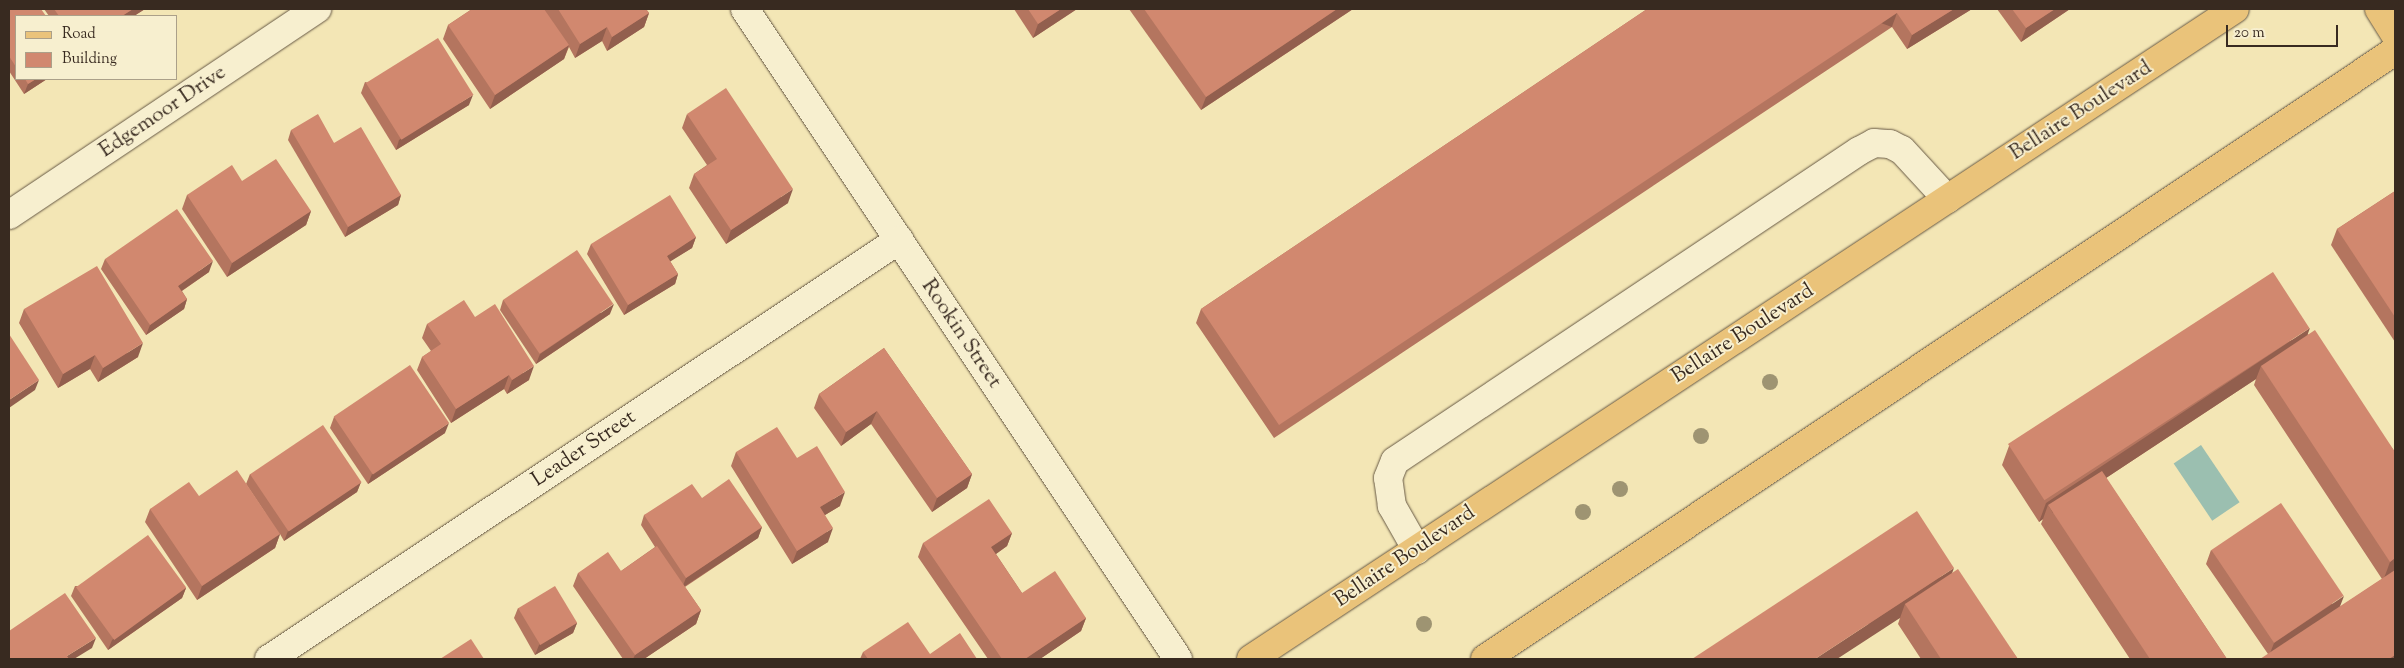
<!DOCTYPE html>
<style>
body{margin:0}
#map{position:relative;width:2404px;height:668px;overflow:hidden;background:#f3e6b5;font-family:"Sorts Mill Goudy",serif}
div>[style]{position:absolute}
.water>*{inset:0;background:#9bbfb0;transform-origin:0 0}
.roads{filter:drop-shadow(0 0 1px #675945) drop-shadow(0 0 1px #675945)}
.minor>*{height:28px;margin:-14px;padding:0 14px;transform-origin:14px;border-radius:14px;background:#f7efcf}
.major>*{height:28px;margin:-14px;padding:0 14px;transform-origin:14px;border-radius:14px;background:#eac37a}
.trees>*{width:16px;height:16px;margin:-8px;border-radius:50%;background:#9e9472}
.wall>*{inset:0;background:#b4755f}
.shaded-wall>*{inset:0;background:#925f4e;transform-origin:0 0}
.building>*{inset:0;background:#d1886f;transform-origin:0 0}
span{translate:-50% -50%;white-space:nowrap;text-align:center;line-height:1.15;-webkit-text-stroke:4px #f7efcf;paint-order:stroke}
.street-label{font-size:21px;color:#382a20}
.frame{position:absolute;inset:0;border:10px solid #382a20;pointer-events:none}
.legend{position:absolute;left:15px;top:15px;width:162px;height:65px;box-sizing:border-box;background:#f7efcf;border:1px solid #aba089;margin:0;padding:6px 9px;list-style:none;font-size:15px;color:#382a20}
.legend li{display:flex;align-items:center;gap:10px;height:25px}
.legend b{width:25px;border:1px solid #aba089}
.scale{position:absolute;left:2226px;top:25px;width:112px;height:22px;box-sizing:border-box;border:2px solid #382a20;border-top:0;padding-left:6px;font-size:15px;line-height:18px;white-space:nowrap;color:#382a20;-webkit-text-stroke:4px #f7efcf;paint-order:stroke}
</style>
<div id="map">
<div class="water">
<div style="left:2201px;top:445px;width:69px;height:33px;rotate:56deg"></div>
</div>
<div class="roads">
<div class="minor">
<div style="left:745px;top:9px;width:781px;rotate:56.33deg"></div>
<div style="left:9px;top:215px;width:371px;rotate:-33.8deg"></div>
<div style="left:1417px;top:550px;width:51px;rotate:-119.6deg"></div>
<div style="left:1392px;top:506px;width:28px;rotate:-98deg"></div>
<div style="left:1388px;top:478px;width:18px;rotate:-68deg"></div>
<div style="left:1395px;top:461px;width:558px;rotate:-33.75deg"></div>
<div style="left:1859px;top:151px;width:17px;rotate:-28deg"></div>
<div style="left:1874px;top:143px;width:16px;rotate:4deg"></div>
<div style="left:1890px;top:144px;width:13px;rotate:27deg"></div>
<div style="left:1902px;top:150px;width:67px;rotate:47.4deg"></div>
<div style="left:269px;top:659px;width:757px;rotate:-33.63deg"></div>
</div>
<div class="major">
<div style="left:2379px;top:9px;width:31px;rotate:58deg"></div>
<div style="left:1251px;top:659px;width:1179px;rotate:-33.45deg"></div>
<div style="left:1485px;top:659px;width:1094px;rotate:-33.75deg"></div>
</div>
</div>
<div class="trees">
<div style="left:1770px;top:382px"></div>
<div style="left:1701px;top:436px"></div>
<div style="left:1620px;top:489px"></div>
<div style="left:1583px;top:512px"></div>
<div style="left:1424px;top:624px"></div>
</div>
<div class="wall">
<div style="clip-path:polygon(9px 9px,16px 16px,16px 79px,47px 79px,24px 94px,9px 71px)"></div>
<div style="clip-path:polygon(44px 9px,145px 9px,134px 16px,49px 16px)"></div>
<div style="clip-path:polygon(472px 9px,646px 9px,649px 13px,644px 27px,607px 51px,602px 41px,575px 58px,569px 47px,564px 59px,490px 109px,443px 39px,448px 25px)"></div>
<div style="clip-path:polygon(1014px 9px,1077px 9px,1033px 38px)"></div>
<div style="clip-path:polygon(1129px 9px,1353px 9px,1201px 110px)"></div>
<div style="clip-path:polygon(1647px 9px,1972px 9px,1907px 49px,1892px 27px,1274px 438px,1196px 323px,1201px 309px)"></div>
<div style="clip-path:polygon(1997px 9px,2070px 9px,2021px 42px)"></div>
<div style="clip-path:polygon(365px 82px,469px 105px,396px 150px,361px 93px)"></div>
<div style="clip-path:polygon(687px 114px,788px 203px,726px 244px,689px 188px,694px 174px,707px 165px,682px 128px)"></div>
<div style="clip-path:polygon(291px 130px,334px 143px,401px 195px,398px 205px,345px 237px,288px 140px)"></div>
<div style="clip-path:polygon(242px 181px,311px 211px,306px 225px,227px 277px,182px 209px,187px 195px)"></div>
<div style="clip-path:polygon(2395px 191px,2395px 342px,2331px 245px,2337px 229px)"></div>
<div style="clip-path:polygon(696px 237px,692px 248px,670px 261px,678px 274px,675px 284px,624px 315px,587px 254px,591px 244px)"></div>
<div style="clip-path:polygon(105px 259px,209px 272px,182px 291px,187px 299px,184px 309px,146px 335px,101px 269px)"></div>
<div style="clip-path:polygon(503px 300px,610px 314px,536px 364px,500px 310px)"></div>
<div style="clip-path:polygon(24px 309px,138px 357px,98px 382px,90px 369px,58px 388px,19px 323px)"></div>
<div style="clip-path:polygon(475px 317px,529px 380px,507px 394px,504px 389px,451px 423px,417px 370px,422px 357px,431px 351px,422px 338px,427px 324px)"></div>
<div style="clip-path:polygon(2308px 334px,2395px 452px,2395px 659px,2268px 654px,2206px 564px,2211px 550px,2340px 607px,2382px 579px,2254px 385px,2256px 379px,2106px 478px,2227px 659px,2130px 659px,2041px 524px,2043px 519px,2039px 522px,2002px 465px,2009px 446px)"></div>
<div style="clip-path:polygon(884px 348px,972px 474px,967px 488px,932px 512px,871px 424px,841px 446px,814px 408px,819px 394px)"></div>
<div style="clip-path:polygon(334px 417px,445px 433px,368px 484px,330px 428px)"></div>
<div style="clip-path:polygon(736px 452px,797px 458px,840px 506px,825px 515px,828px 542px,792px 564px,731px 466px)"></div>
<div style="clip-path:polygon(250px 474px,361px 482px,357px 492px,284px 541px,280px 534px,275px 548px,197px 600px,145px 522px,150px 509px,199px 496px,266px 514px,246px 484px)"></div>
<div style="clip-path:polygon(702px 498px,762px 527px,758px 538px,685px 587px,701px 610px,696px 624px,644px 659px,623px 659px,573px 586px,578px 573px,621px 571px,655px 547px,641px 525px,644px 515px)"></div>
<div style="clip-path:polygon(1012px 533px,1007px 546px,996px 554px,1022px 593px,1086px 618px,1081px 631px,1040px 659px,988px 659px,918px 557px,923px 543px)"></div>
<div style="clip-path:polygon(1952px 573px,2018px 659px,1921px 659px,1898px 624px,1900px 618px,1692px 659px)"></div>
<div style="clip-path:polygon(75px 586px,186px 588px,182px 598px,108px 650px,71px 596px)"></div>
<div style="clip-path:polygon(518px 608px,577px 623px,573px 633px,535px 655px,514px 618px)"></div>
<div style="clip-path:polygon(863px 652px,930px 654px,977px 659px,860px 659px)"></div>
</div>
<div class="shaded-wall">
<div style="clip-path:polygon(133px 9px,145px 9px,134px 16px,122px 16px)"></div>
<div style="clip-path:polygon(1061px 9px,1077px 9px,1033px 38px,1038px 24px)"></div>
<div style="clip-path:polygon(1337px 9px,1353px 9px,1201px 110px,1206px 97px)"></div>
<div style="clip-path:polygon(1954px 9px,1972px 9px,1907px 49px,1912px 35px)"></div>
<div style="clip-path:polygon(2055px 9px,2070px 9px,2021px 42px,2026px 28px)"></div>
<div style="clip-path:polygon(649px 13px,644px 27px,607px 51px,612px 37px)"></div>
<div style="left:1897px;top:13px;width:15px;height:743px;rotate:110deg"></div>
<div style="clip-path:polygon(607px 27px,602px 41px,575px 58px,580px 44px)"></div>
<div style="clip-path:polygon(569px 45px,564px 59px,490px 109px,495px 95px)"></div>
<div style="clip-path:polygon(36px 79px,47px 79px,24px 94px,28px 84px)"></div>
<div style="clip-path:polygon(473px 95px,469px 105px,396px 150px,399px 140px)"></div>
<div style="clip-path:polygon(793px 189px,788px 203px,726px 244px,731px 230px)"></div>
<div style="clip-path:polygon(401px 195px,398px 205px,345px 237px,348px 227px)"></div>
<div style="clip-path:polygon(311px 211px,306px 225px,227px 277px,232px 263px)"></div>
<div style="clip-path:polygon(696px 237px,692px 248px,663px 266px,667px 256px)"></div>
<div style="clip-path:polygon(213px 261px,209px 272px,174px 296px,178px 286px)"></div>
<div style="clip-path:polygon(678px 274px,675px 284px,624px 315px,628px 305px)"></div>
<div style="clip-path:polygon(187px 299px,184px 309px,146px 335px,150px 325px)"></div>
<div style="clip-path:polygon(614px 304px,610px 314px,536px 364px,540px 354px)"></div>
<div style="clip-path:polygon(2310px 328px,2303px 347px,2261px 366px,2256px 379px,2053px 513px,2048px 505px,2043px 519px,2039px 522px,2046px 503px)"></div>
<div style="clip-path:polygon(143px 343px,138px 357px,98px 382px,103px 368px)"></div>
<div style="clip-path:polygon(95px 355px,90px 369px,58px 388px,63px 374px)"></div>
<div style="clip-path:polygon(534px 366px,529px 380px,507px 394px,512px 380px)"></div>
<div style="clip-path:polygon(509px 375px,504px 389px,451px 423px,456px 409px)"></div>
<div style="clip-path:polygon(39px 380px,35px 390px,9px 408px,9px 400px)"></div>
<div style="clip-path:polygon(877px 411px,871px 424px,841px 446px,846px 432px)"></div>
<div style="clip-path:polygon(449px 423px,445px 433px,368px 484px,372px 474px)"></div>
<div style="clip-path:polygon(972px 474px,967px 488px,932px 512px,937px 498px)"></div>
<div style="clip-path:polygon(361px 482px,357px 492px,284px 541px,288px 531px)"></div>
<div style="clip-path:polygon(845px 492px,840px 506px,815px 521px,820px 507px)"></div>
<div style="clip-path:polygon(762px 527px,758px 538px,682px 588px,686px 578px)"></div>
<div style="clip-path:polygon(833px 528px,828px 542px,792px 564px,797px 551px)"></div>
<div style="clip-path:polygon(1012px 533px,1007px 546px,986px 561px,991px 547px)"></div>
<div style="clip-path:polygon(280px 534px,275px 548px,197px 600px,202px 586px)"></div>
<div style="clip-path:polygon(2395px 558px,2395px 573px,2383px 581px,2390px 562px)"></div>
<div style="clip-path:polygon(1954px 568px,1947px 587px,1905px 604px,1900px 618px,1837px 659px,1815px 659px)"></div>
<div style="clip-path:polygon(186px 588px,182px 598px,108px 650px,112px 640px)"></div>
<div style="clip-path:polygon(2344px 596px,2339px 609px,2269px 656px,2274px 643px)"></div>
<div style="clip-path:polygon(701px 610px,696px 624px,644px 659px,633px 659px,635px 655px)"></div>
<div style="clip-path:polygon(1086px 618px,1081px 631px,1040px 659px,1025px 659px)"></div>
<div style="clip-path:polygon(577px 623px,573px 633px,535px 655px,539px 645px)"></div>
<div style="clip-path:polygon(96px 638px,92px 648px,74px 659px,66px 659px,67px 656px)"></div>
<div style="clip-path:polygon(2395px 655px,2395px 659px,2389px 659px)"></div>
</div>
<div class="building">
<div style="clip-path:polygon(9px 9px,41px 9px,46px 16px,16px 16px,16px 67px,9px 56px)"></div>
<div style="clip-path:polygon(54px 9px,133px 9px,122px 16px,59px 16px)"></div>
<div style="clip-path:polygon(472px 9px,544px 9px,569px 45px,495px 95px,448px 25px)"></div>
<div style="clip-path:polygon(558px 9px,646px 9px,649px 13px,612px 37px,607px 27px,580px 44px)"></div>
<div style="clip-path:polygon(1028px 9px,1061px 9px,1038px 24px)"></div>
<div style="clip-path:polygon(1144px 9px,1337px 9px,1206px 97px)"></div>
<div style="clip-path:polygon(1647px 9px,1954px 9px,1912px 35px,1897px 13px,1279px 425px,1201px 309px)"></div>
<div style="clip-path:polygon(2012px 9px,2055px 9px,2026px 28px)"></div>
<div style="left:438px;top:38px;width:67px;height:85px;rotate:58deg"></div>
<div style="clip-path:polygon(25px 79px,36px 79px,28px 84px)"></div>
<div style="clip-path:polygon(726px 88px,793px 189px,731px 230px,694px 174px,717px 159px,687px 114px)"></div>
<div style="clip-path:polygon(318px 114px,334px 143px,361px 127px,401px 195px,348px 227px,291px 130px)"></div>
<div style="clip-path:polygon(276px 159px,311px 211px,232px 263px,187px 195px,232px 165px,242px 181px)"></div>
<div style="clip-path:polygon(2395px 191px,2395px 317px,2337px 229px)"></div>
<div style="clip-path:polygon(670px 195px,696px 237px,667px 256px,678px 274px,628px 305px,591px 244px)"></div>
<div style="clip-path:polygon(177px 209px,213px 261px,178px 286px,187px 299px,150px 325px,105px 259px)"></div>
<div style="left:577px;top:250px;width:65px;height:89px;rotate:56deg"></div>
<div style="clip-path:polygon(97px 266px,143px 343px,103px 368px,95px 355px,63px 374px,24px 309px)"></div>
<div style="left:2273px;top:272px;width:67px;height:316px;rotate:57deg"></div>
<div style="clip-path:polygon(464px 300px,475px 317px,495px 304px,534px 366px,512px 380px,509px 375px,456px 409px,422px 357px,441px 344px,427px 324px)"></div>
<div style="clip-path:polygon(2315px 330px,2395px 452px,2395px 558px,2390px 562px,2261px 366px)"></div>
<div style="clip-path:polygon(9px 334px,39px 380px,9px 400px)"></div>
<div style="clip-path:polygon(884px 348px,972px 474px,937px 498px,877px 411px,846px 432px,819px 394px)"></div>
<div style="left:410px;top:365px;width:70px;height:92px;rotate:56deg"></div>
<div style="left:323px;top:425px;width:69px;height:88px;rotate:56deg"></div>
<div style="clip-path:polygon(777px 427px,797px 458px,817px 446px,845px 492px,820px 507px,833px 528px,797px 551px,736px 452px)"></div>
<div style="clip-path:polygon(237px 470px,280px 534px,202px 586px,150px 509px,189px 482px,199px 496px)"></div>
<div style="clip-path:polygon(2102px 471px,2227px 659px,2150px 659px,2048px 505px)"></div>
<div style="clip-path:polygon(729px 479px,762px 527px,686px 578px,644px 515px,692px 484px,702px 498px)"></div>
<div style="clip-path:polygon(989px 499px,1012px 533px,991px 547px,1022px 593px,1055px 571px,1086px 618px,1025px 659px,1002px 659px,923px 543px)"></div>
<div style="left:2281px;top:503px;width:112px;height:84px;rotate:56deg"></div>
<div style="clip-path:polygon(1917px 511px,1954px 568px,1815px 659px,1692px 659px)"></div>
<div style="left:148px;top:535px;width:65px;height:89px;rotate:54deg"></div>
<div style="clip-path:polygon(657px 546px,701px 610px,635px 655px,578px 573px,608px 552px,621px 571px)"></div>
<div style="clip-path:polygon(1958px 569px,2018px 659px,1941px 659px,1905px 604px)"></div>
<div style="clip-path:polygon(2395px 570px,2395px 655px,2389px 659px,2260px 659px)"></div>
<div style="left:555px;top:586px;width:43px;height:43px;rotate:59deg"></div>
<div style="clip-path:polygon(65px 593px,96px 638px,67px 656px,69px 659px,9px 659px,9px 631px)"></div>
<div style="clip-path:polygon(908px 622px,930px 654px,960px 633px,977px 659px,868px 659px,863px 652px)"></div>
<div style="clip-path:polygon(471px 639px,484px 659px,440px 659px)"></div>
</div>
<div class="street-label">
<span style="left:2081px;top:111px;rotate:-33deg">Bellaire Boulevard</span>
<span style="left:163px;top:112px;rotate:-34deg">Edgemoor Drive</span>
<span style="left:961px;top:334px;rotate:56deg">Rookin Street</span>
<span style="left:1743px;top:334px;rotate:-33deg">Bellaire Boulevard</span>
<span style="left:584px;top:449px;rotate:-34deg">Leader Street</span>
<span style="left:1405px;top:557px;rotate:-34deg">Bellaire Boulevard</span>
</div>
<div class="frame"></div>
<ul class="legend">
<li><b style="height:6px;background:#eac37a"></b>Road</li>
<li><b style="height:14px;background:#d1886f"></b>Building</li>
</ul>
<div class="scale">20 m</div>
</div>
